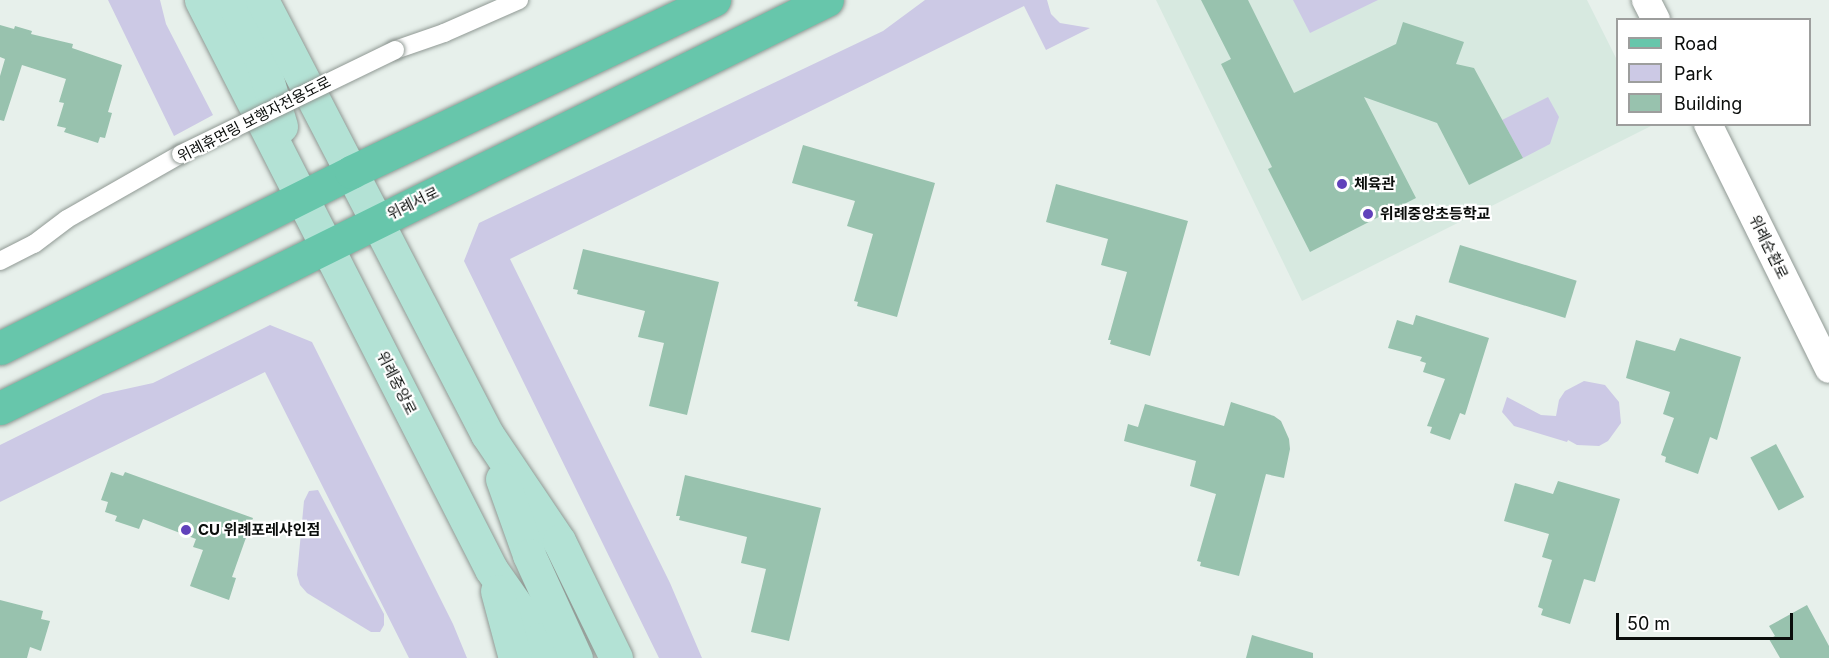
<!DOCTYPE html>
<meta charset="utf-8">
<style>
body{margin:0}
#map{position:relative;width:1829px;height:658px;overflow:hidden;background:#e7f0eb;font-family:Inter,"Noto Sans KR",sans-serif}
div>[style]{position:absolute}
.built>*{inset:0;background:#d7e9e0}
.green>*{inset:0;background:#ccc9e5}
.building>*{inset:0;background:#98c2ae;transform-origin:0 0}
.roads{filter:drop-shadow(0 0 2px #909994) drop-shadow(0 0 2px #909994)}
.pedestrian>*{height:18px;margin:-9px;padding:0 9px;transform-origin:9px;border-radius:9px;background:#fff}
.tertiary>*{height:28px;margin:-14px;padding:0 14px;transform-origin:14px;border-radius:14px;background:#fff}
.secondary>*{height:33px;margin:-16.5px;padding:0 16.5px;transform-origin:16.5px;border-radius:16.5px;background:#b3e2d5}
.primary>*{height:33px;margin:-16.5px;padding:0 16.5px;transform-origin:16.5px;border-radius:16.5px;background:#67c6ab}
.bridges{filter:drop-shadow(0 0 2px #909994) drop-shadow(0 0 2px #909994)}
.pedestrian-bridge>*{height:18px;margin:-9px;padding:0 9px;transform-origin:9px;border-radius:9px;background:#fff}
.dots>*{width:16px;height:16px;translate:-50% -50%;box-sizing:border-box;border:3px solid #fff;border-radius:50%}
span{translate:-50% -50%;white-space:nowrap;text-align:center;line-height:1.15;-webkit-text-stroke:4.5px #fff;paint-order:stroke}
.street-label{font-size:15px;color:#0a0d0b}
.poi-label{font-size:15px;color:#0a0d0b;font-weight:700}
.left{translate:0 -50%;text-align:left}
.legend{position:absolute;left:1616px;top:18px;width:195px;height:108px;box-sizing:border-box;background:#fff;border:2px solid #9d9e9d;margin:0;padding:8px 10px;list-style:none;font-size:18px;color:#0a0d0b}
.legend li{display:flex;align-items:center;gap:12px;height:30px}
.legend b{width:30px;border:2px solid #9d9e9d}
.scale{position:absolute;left:1616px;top:613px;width:177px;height:27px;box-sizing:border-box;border:3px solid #0a0d0b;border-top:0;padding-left:8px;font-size:18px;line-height:21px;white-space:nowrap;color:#0a0d0b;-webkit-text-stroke:4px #fff;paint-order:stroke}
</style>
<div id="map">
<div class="built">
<div style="clip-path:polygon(1156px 0,1587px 0,1617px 60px,1618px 124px,1651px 126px,1302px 301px)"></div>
</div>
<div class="green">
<div style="clip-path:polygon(108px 0,160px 0,166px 24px,213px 115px,174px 136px)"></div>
<div style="clip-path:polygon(925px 0,1047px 0,1051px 14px,1060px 23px,1090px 28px,1046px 50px,1024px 6px,510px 259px,670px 583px,702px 658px,659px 658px,464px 261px,479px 223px,883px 31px)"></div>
<div style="clip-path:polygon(1293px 0,1378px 0,1310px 33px)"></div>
<div style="clip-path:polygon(1548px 97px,1559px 117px,1550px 144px,1523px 158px,1502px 120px)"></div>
<div style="clip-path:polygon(270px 325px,312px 342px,453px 624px,467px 658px,409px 658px,265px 372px,0 502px,0 445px,103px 394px,153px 383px)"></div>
<div style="clip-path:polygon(1584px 381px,1605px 385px,1619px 402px,1621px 423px,1608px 441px,1599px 446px,1577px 445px,1568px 440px,1567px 442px,1514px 426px,1502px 412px,1507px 397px,1541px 415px,1556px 416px,1559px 400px,1565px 391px)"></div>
<div style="clip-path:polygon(318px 490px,384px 614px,384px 625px,380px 632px,371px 632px,307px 593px,300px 585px,297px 575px,304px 501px,309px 491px)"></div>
</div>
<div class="building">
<div style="clip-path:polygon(1201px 0,1248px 0,1294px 93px,1396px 44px,1403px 22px,1464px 42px,1456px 64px,1474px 68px,1523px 158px,1469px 185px,1437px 123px,1364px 97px,1416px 198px,1310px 252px,1268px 169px,1272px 167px,1221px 64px,1231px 59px)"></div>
<div style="clip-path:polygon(0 25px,14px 29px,15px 26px,32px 31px,31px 34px,73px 44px,72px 48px,122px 65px,108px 112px,112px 113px,105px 138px,100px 137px,98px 143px,64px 132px,66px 128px,57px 126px,64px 103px,59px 102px,66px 79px,22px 65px,4px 121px,0 120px,0 76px,5px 59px,0 57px)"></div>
<div style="clip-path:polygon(803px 145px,935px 183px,897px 317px,857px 306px,858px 302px,854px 301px,873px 234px,847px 226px,855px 201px,792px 183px)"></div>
<div style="clip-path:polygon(1056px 184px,1188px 221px,1150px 356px,1110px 344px,1111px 340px,1108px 340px,1127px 272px,1101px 265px,1108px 239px,1046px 222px)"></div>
<div style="left:1460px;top:245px;width:122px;height:39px;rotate:17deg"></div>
<div style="clip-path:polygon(583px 249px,719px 282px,687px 415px,649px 406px,664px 343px,638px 337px,645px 311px,577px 294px,578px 290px,573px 289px)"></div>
<div style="clip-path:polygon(1416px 315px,1489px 338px,1465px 415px,1460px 413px,1450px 440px,1430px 433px,1432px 427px,1427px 426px,1445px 379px,1423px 372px,1426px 363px,1420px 361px,1422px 357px,1388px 348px,1397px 320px,1413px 325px)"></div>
<div style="clip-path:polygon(1680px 338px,1741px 357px,1717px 440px,1710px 437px,1698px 474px,1665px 462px,1666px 457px,1661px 455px,1674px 418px,1663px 414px,1670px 392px,1626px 378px,1636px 340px,1675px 351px)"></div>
<div style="clip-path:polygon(1231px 402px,1274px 416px,1281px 421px,1289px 439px,1290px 449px,1284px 478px,1266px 474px,1239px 576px,1200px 566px,1201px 562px,1197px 561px,1216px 494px,1190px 486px,1196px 461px,1124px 441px,1128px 424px,1138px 427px,1145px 404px,1224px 426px)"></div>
<div style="left:1776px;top:444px;width:60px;height:29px;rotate:62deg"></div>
<div style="clip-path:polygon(111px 472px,123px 476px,125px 472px,253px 518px,232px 577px,236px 578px,229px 600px,190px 586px,203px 550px,193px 547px,196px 539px,143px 519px,139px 529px,115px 521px,117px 516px,105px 512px,108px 502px,101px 500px)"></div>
<div style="clip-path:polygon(685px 475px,821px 508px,789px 641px,751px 632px,766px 569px,741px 563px,747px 537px,679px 520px,680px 516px,676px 516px)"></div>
<div style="clip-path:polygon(1558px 481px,1620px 499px,1595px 582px,1584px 579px,1570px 624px,1541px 615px,1543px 609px,1538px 607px,1552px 560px,1542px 557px,1549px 534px,1504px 521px,1515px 483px,1553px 494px)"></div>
<div style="clip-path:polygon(0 600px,43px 611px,41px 619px,50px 621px,41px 651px,30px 647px,27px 658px,0 658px)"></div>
<div style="clip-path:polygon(1807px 605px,1829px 646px,1829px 658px,1780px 658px,1769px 639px,1775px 636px,1769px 626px)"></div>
<div style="clip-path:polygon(1252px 635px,1313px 653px,1313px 658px,1246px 658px)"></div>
</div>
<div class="roads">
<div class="pedestrian">
<div style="left:395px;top:50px;width:52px;rotate:-19.1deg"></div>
<div style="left:444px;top:33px;width:82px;rotate:-23.7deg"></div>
<div style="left:0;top:261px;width:38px;rotate:-27deg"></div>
<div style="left:34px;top:244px;width:41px;rotate:-37.1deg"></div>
<div style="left:67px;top:219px;width:131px;rotate:-29.7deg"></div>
</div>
<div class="tertiary">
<div style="left:1646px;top:0;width:22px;rotate:63deg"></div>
<div style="left:1708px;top:124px;width:273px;rotate:63.7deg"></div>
</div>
<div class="secondary">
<div style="left:201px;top:0;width:639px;rotate:62.99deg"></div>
<div style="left:491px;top:569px;width:85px;rotate:55deg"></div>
<div style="left:540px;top:639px;width:21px;rotate:65deg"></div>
<div style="left:232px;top:0;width:69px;rotate:64.2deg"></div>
<div style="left:262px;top:62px;width:67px;rotate:73.5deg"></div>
<div style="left:262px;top:0;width:489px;rotate:62.6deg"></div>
<div style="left:487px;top:434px;width:129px;rotate:56.1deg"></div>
<div style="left:559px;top:541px;width:130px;rotate:64deg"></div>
<div style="left:502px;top:479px;width:81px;rotate:70.4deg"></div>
<div style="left:529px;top:555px;width:113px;rotate:65.5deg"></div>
<div style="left:497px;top:591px;width:69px;rotate:75deg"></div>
</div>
<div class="primary">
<div style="left:0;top:348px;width:393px;rotate:-26.6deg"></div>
<div style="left:351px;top:172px;width:402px;rotate:-25.4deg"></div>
<div style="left:0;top:408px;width:922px;rotate:-26.26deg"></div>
</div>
</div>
<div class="bridges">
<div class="pedestrian-bridge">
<div style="left:181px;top:154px;width:238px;rotate:-25.9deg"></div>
</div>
</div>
<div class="dots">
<div style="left:1342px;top:184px;background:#6142bb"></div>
<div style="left:1368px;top:214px;background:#6142bb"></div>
<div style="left:186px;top:530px;background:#6142bb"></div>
</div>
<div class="street-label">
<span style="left:254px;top:119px;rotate:-27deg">위례휴먼링 보행자전용도로</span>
<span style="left:413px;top:203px;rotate:-26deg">위례서로</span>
<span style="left:1769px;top:247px;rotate:64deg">위례순환로</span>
<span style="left:397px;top:383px;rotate:63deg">위례중앙로</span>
</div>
<div class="poi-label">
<span class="left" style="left:1354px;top:184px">체육관</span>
<span class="left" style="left:1380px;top:214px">위례중앙초등학교</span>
<span class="left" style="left:198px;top:530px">CU 위례포레샤인점</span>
</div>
<ul class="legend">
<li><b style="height:8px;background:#67c6ab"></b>Road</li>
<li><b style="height:16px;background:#ccc9e5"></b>Park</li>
<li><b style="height:16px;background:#98c2ae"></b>Building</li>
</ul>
<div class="scale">50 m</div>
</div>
